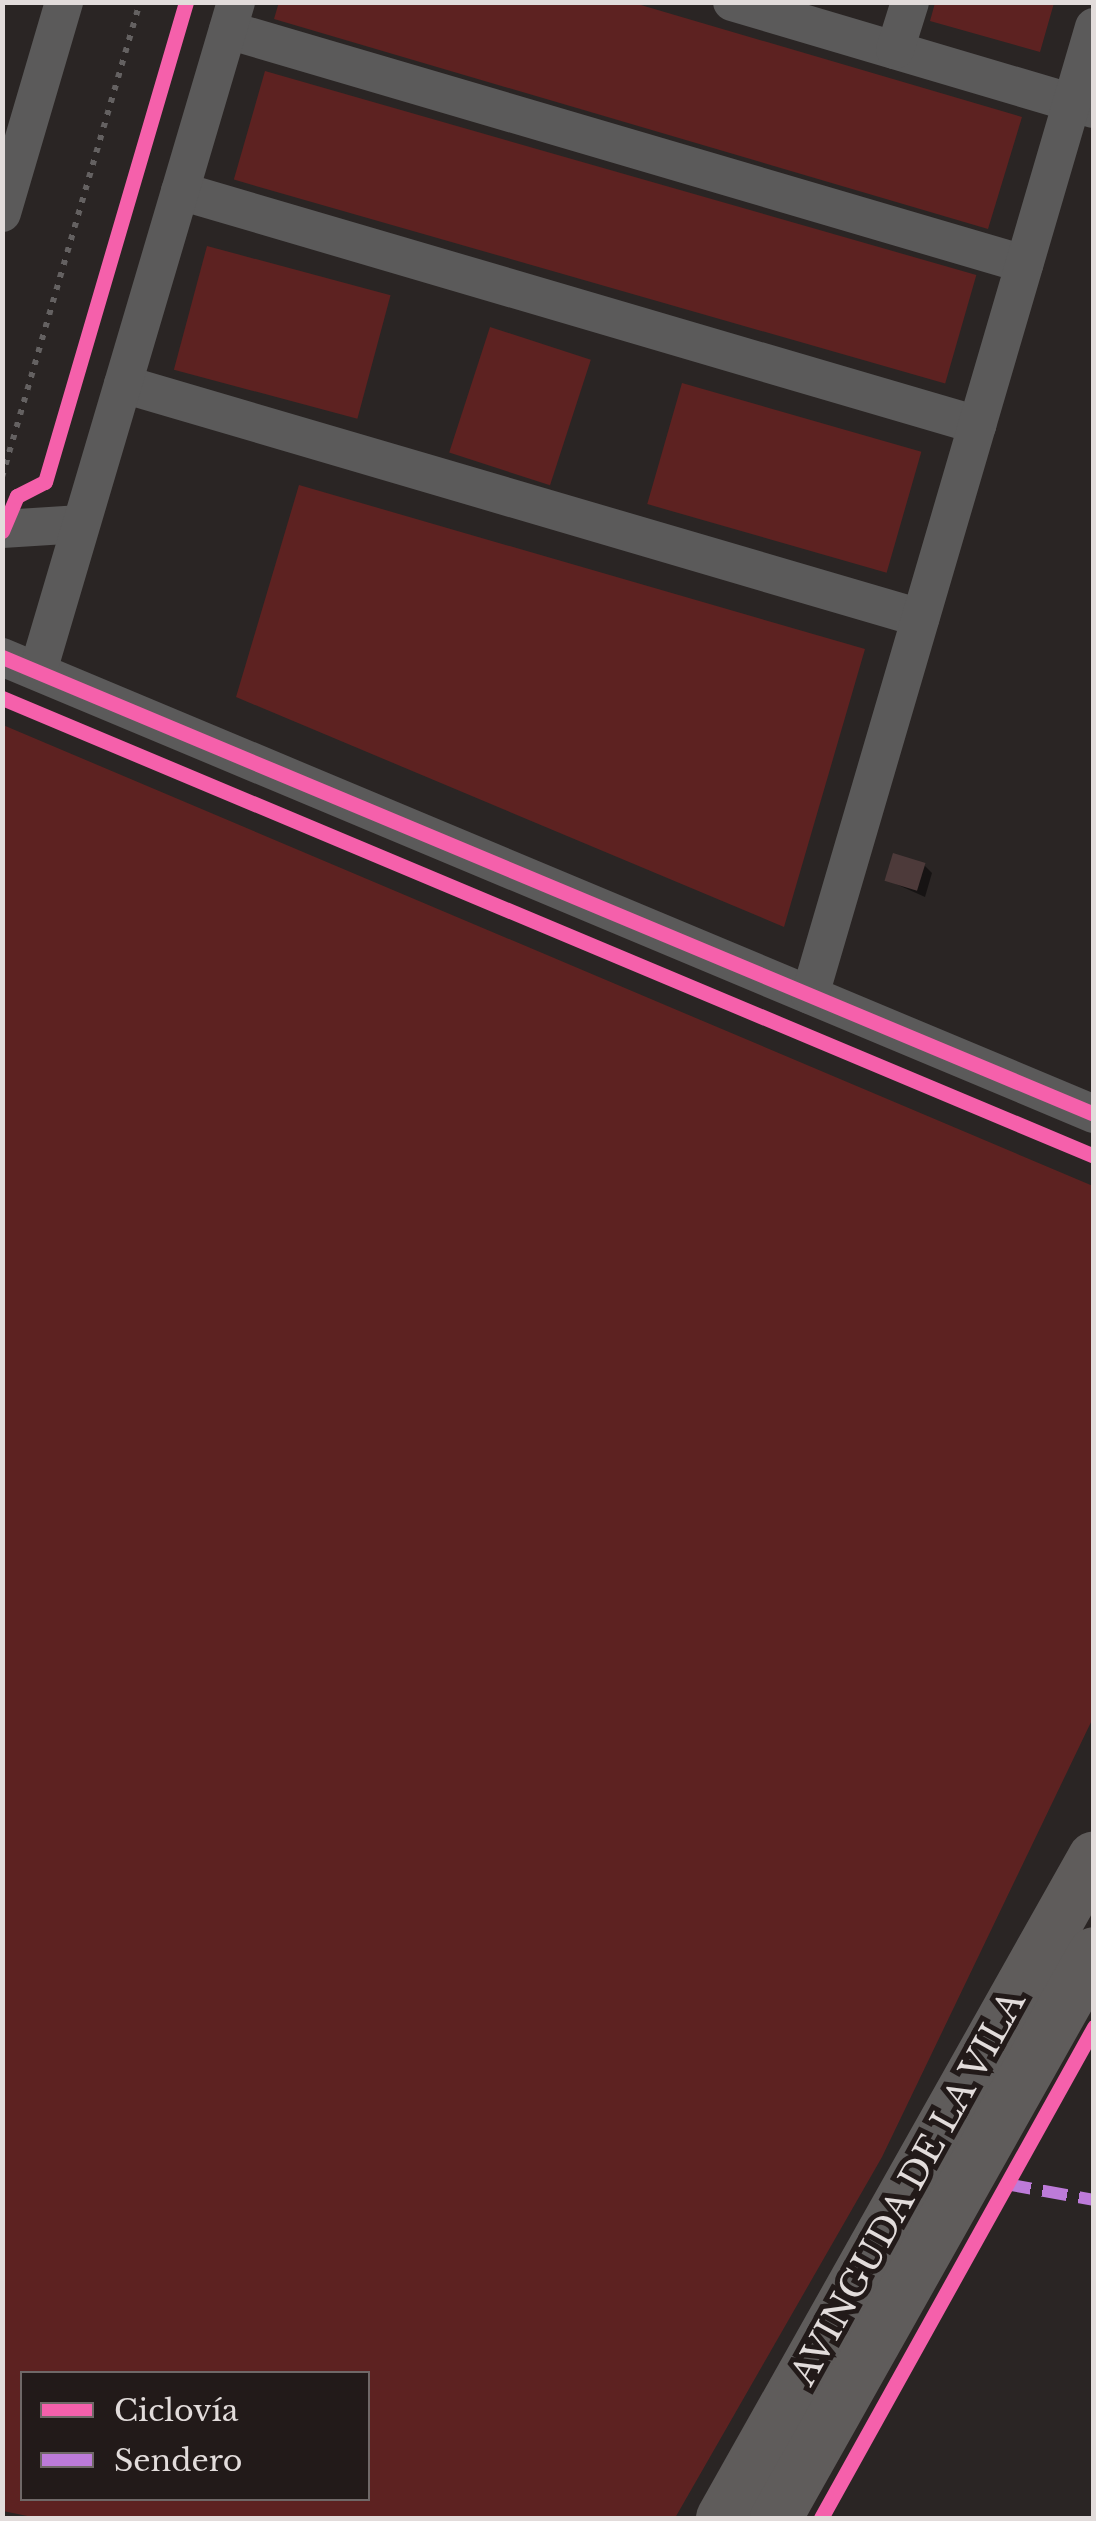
<!DOCTYPE html>
<meta charset="utf-8">
<style>
body{margin:0}
#map{position:relative;width:1096px;height:2521px;overflow:hidden;background:#2a2524;font-family:"Libre Baskerville",serif}
div>[style]{position:absolute}
.green>*{inset:0;background:#5d2221;transform-origin:0 0}
.shadow>*{inset:0;background:#0007}
.building>*{inset:0;background:#4d3a3a;transform-origin:0 0}
.path>*{height:6px;margin-top:-3px;transform-origin:0;background:repeating-linear-gradient(90deg,#646161 0 5px,transparent 0 13px)}
.street>*{height:38px;margin:-19px;padding:0 19px;transform-origin:19px;border-radius:19px;background:#5b5a5a}
.secondary>*{height:52px;margin:-26px;padding:0 26px;transform-origin:26px;border-radius:26px;background:#5f5c5b}
.quiet>*{height:12px;margin-top:-6px;transform-origin:0;background:repeating-linear-gradient(90deg,#bd7bd9 0 25px,transparent 0 37px)}
.cycleway>*{height:15px;margin:-7.5px;padding:0 7.5px;transform-origin:7.5px;border-radius:7.5px;background:#f560ab}
span{translate:-50% -50%;white-space:nowrap;text-align:center;line-height:1.15;-webkit-text-stroke:10px #221a19;paint-order:stroke}
.street-label{font-size:35px;color:#e2dcdb}
.frame{position:absolute;inset:0;border:5px solid #e2dcdb;pointer-events:none}
.legend{position:absolute;left:20px;top:2371px;width:350px;height:130px;box-sizing:border-box;background:#221a19;border:2px solid #6f6867;margin:0;padding:12px 18px;list-style:none;font-size:30px;color:#e2dcdb}
.legend li{display:flex;align-items:center;gap:20px;height:50px}
.legend b{width:50px;border:2px solid #6f6867}
</style>
<div id="map">
<div class="green">
<div style="clip-path:polygon(279px 2px,634px 3px,1022px 117px,988px 229px,274px 19px)"></div>
<div style="clip-path:polygon(935px 3px,935px 2px,1054px 3px,1040px 52px,930px 21px)"></div>
<div style="left:265px;top:71px;width:740px;height:113px;rotate:16deg"></div>
<div style="left:207px;top:246px;width:190px;height:128px;rotate:15deg"></div>
<div style="left:490px;top:327px;width:106px;height:132px;rotate:18deg"></div>
<div style="left:682px;top:383px;width:249px;height:126px;rotate:16deg"></div>
<div style="clip-path:polygon(299px 485px,865px 649px,784px 927px,236px 697px)"></div>
<div style="clip-path:polygon(evenodd,3px 725px,1093px 1186px,1093px 1718px,882px 2157px,675px 2518px,37px 2518px,3px 2511px,3px 725px,22px 2374px,368px 2374px,368px 2498px,22px 2498px,22px 2374px)"></div>
</div>
<div class="shadow">
<div style="clip-path:polygon(924px 865px,932px 873px,925px 897px,887px 880px)"></div>
</div>
<div class="building">
<div style="left:893px;top:853px;width:34px;height:29px;rotate:17deg"></div>
</div>
<div class="path">
<div style="left:2px;top:477px;width:495px;rotate:-73.8deg"></div>
</div>
<div class="street">
<div style="left:732px;top:2px;width:377px;rotate:16.5deg"></div>
<div style="left:228px;top:30px;width:830px;rotate:16.38deg"></div>
<div style="left:895px;top:50px;width:50px;rotate:-72.6deg"></div>
<div style="left:180px;top:191px;width:831px;rotate:16.36deg"></div>
<div style="left:2px;top:213px;width:220px;rotate:-73.6deg"></div>
<div style="left:123px;top:384px;width:831px;rotate:16.36deg"></div>
<div style="left:2px;top:529px;width:79px;rotate:-3.6deg"></div>
<div style="left:2px;top:657px;width:1184px;rotate:22.71deg"></div>
<div style="left:38px;top:671px;width:698px;rotate:-73.51deg"></div>
<div style="left:810px;top:995px;width:1009px;rotate:-73.65deg"></div>
</div>
<div class="secondary">
<div style="left:722px;top:2518px;width:758px;rotate:-60.63deg"></div>
<div style="left:776px;top:2518px;width:648px;rotate:-60.63deg"></div>
</div>
<div class="quiet">
<div style="left:1006px;top:2184px;width:89px;rotate:10.3deg"></div>
</div>
<div class="cycleway">
<div style="left:2px;top:531px;width:38px;rotate:-67deg"></div>
<div style="left:17px;top:496px;width:31px;rotate:-27deg"></div>
<div style="left:45px;top:482px;width:500px;rotate:-73.63deg"></div>
<div style="left:2px;top:657px;width:1184px;rotate:22.71deg"></div>
<div style="left:2px;top:698px;width:1184px;rotate:22.75deg"></div>
<div style="left:821px;top:2518px;width:562px;rotate:-60.93deg"></div>
</div>
<div class="street-label">
<span style="left:908px;top:2188px;rotate:-61deg">AVINGUDA DE LA VILA</span>
</div>
<div class="frame"></div>
<ul class="legend">
<li><b style="height:12px;background:#f560ab"></b>Ciclovía</li>
<li><b style="height:12px;background:#bd7bd9"></b>Sendero</li>
</ul>
</div>
